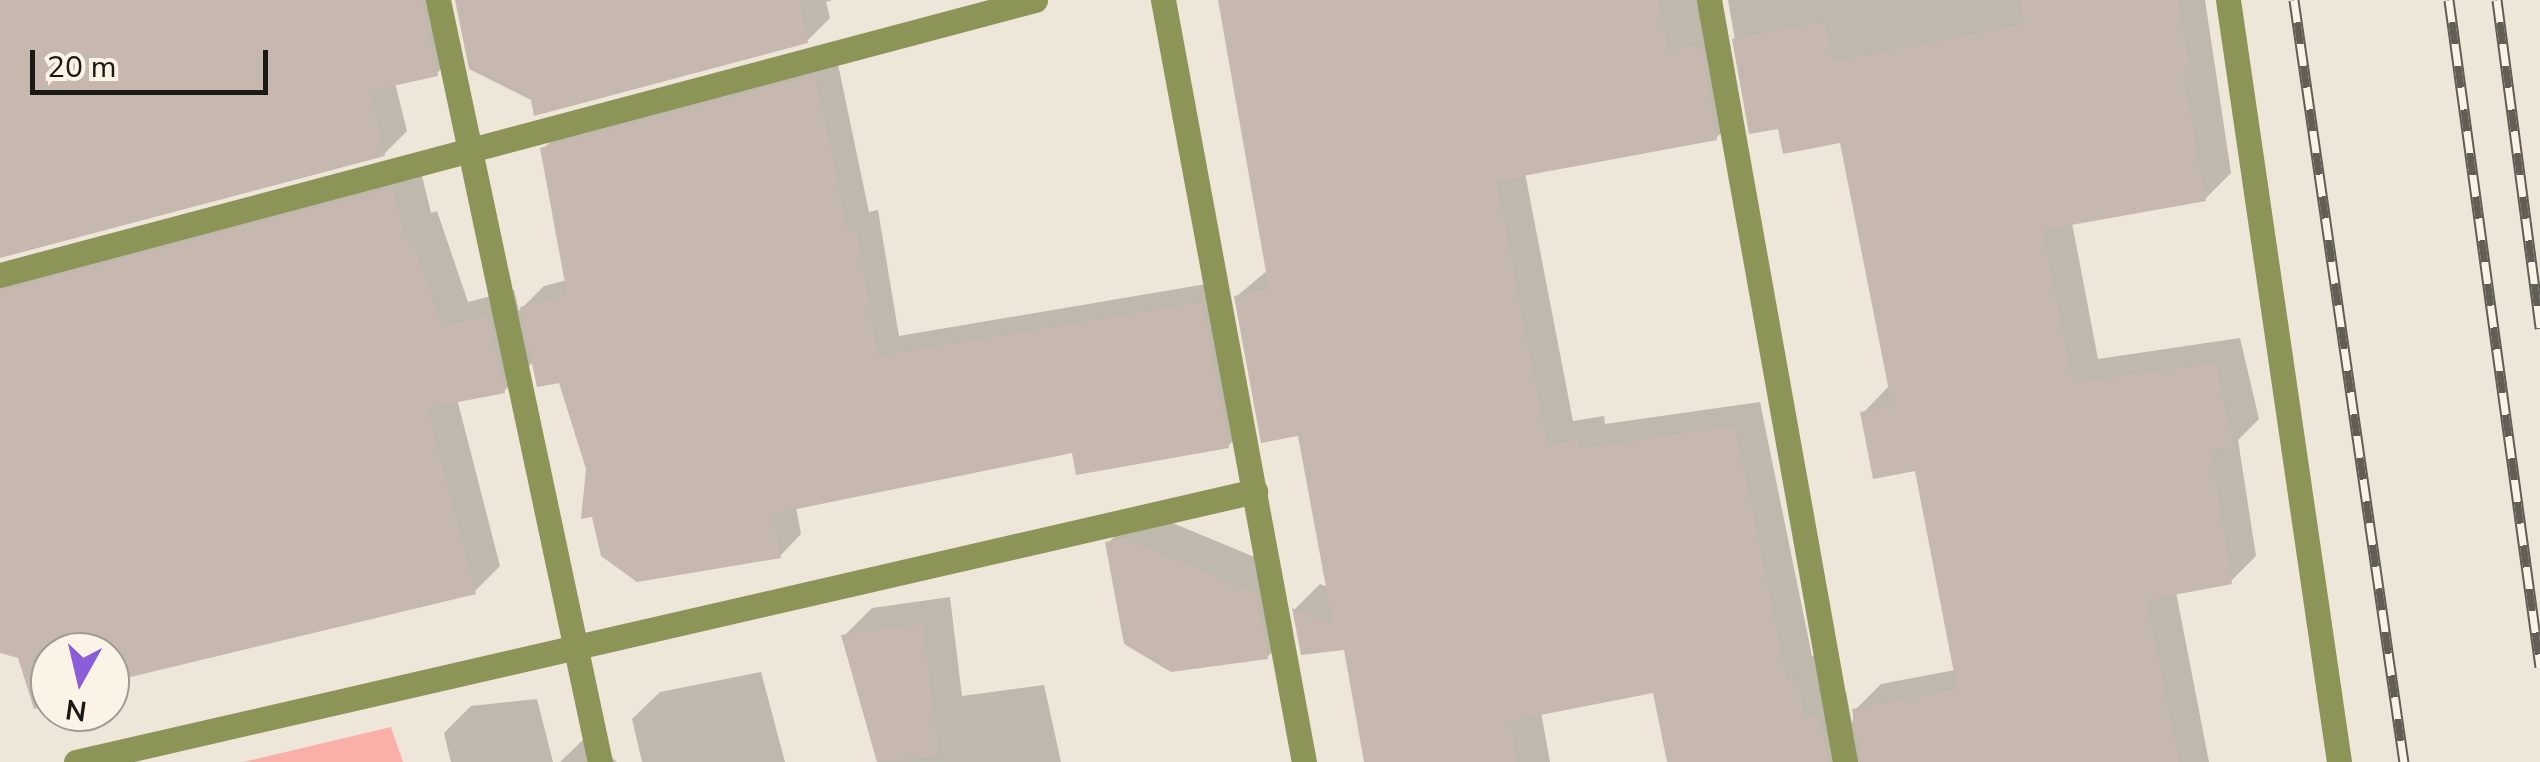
<!DOCTYPE html>
<style>
body{margin:0}
#map{position:relative;width:2540px;height:762px;overflow:hidden;background:#eee7d9;font-family:"Nunito Sans",sans-serif}
div>[style]{position:absolute}
.green>*{inset:0;background:#fab0a9}
.shadow>*{inset:0;background:#0003}
.building>*{inset:0;background:#c6b8af}
.minor>*{height:25px;margin:-12.5px;padding:0 12.5px;transform-origin:12.5px;border-radius:12.5px;background:#8d9458}
.rail>*{height:11px;margin-top:-5.5px;transform-origin:0;background:repeating-linear-gradient(90deg,#fbf4e6 0 22px,#625e56 0 44px);box-sizing:border-box;border-block:2px solid #625e56}
span{translate:-50% -50%;white-space:nowrap;text-align:center;line-height:1.15;-webkit-text-stroke:8px #fbf4e6;paint-order:stroke}
.north{position:absolute;left:30px;top:632px;width:100px;height:100px;box-sizing:border-box;background:#fbf4e6;border:2px solid #a19c92;border-radius:50%;rotate:188deg;font-size:28px;font-weight:700;line-height:40px;text-align:center;color:#1b1914}
.north::after{content:'';display:block;margin:auto;width:35px;height:45px;background:#895ed8;clip-path:polygon(50% 0,100% 100%,50% 72%,0 100%)}
.scale{position:absolute;left:30px;top:50px;width:238px;height:45px;box-sizing:border-box;border:5px solid #1b1914;border-top:0;padding-left:12px;font-size:30px;line-height:35px;white-space:nowrap;color:#1b1914;-webkit-text-stroke:8px #fbf4e6;paint-order:stroke}
</style>
<div id="map">
<div class="green">
<div style="clip-path:polygon(391px 727px,403px 762px,243px 762px)"></div>
</div>
<div class="shadow">
<div style="clip-path:polygon(0 0,448px 0,459px 52px,436px 74px,395px 83px,407px 131px,384px 154px,0 256px)"></div>
<div style="clip-path:polygon(457px 0,833px 0,826px 2px,830px 18px,807px 41px,533px 98px)"></div>
<div style="clip-path:polygon(1238px 0,1722px 0,1742px 112px,1716px 138px,1525px 173px,1573px 421px,1604px 416px,1605px 424px,1760px 402px,1812px 656px,1822px 654px,1830px 694px,1846px 691px,1852px 723px,1855px 710px,1881px 684px,1955px 670px,1917px 468px,1863px 413px,1890px 385px,1842px 140px,1780px 126px,1751px 131px,1728px 0,2205px 0,2231px 173px,2205px 199px,2072px 223px,2098px 359px,2240px 338px,2259px 419px,2238px 440px,2256px 556px,2230px 582px,2176px 592px,2209px 762px,1669px 762px,1655px 690px,1541px 712px,1550px 762px,1366px 762px,1346px 647px,1303px 652px,1295px 609px,1320px 584px,1328px 587px,1300px 433px,1237px 296px,1268px 270px)"></div>
<div style="clip-path:polygon(836px 55px,869px 212px,878px 210px,899px 336px,1224px 281px,1250px 424px,1228px 446px,1074px 450px,796px 507px,801px 534px,780px 556px,588px 469px,561px 380px,534px 361px,504px 391px,457px 399px,500px 566px,474px 592px,124px 676px,110px 687px,110px 652px,50px 652px,50px 702px,0 596px,0 283px,419px 163px,431px 213px,437px 211px,468px 302px,514px 290px,519px 311px,544px 286px,567px 280px,543px 149px,565px 127px)"></div>
<div style="clip-path:polygon(1151px 514px,1281px 568px,1293px 632px,1267px 657px,1108px 543px,1133px 518px)"></div>
<div style="clip-path:polygon(950px 597px,962px 696px,1044px 685px,1061px 762px,879px 762px,844px 636px,872px 608px)"></div>
<div style="clip-path:polygon(761px 672px,785px 762px,642px 762px,632px 719px,660px 692px)"></div>
<div style="clip-path:polygon(537px 699px,553px 762px,451px 762px,444px 733px,471px 706px)"></div>
<div style="clip-path:polygon(587px 736px,617px 762px,560px 762px)"></div>
</div>
<div class="building">
<div style="clip-path:polygon(0 0,422px 0,438px 76px,370px 91px,385px 156px,0 258px)"></div>
<div style="clip-path:polygon(455px 0,799px 0,808px 43px,534px 116px,531px 100px,469px 69px)"></div>
<div style="clip-path:polygon(1218px 0,1658px 0,1668px 51px,1701px 45px,1717px 140px,1496px 181px,1548px 446px,1578px 440px,1580px 449px,1735px 426px,1787px 680px,1797px 678px,1805px 718px,1820px 715px,1828px 762px,1667px 762px,1653px 693px,1510px 721px,1517px 762px,1364px 762px,1344px 650px,1301px 655px,1292px 608px,1333px 625px,1298px 436px,1261px 443px,1234px 296px,1269px 289px)"></div>
<div style="clip-path:polygon(2020px 0,2178px 0,2191px 73px,2183px 75px,2206px 201px,2043px 230px,2073px 383px,2215px 363px,2235px 447px,2211px 450px,2232px 584px,2147px 600px,2179px 762px,1861px 762px,1852px 709px,1957px 689px,1915px 471px,1873px 479px,1860px 412px,1892px 406px,1840px 143px,1783px 154px,1778px 129px,1749px 134px,1732px 39px,1825px 22px,1832px 62px,2025px 24px)"></div>
<div style="clip-path:polygon(815px 75px,848px 232px,857px 231px,878px 356px,1202px 302px,1229px 448px,1076px 475px,1072px 453px,772px 514px,781px 558px,637px 582px,601px 556px,592px 517px,581px 519px,586px 469px,559px 383px,537px 387px,520px 307px,567px 294px,540px 148px)"></div>
<div style="clip-path:polygon(393px 187px,405px 237px,411px 236px,442px 327px,488px 315px,505px 393px,427px 408px,476px 594px,114px 681px,110px 689px,110px 652px,50px 652px,50px 705px,34px 709px,18px 658px,0 653px,0 291px)"></div>
<div style="clip-path:polygon(1124px 538px,1256px 593px,1268px 659px,1171px 672px,1124px 644px,1105px 542px)"></div>
<div style="clip-path:polygon(923px 624px,939px 756px,877px 762px,841px 635px)"></div>
</div>
<div class="minor">
<div style="left:438px;top:0;width:779px;rotate:78deg"></div>
<div style="left:1163px;top:0;width:775px;rotate:79.52deg"></div>
<div style="left:1709px;top:0;width:774px;rotate:79.88deg"></div>
<div style="left:2228px;top:0;width:770px;rotate:81.71deg"></div>
<div style="left:0;top:275px;width:1071px;rotate:-14.88deg"></div>
<div style="left:76px;top:762px;width:1210px;rotate:-12.94deg"></div>
</div>
<div class="rail">
<div style="left:2294px;top:0;width:770px;rotate:81.79deg"></div>
<div style="left:2449px;top:0;width:673px;rotate:82.23deg"></div>
<div style="left:2497px;top:0;width:331px;rotate:82.5deg"></div>
</div>
<div class="north">N</div>
<div class="scale">20 m</div>
</div>
